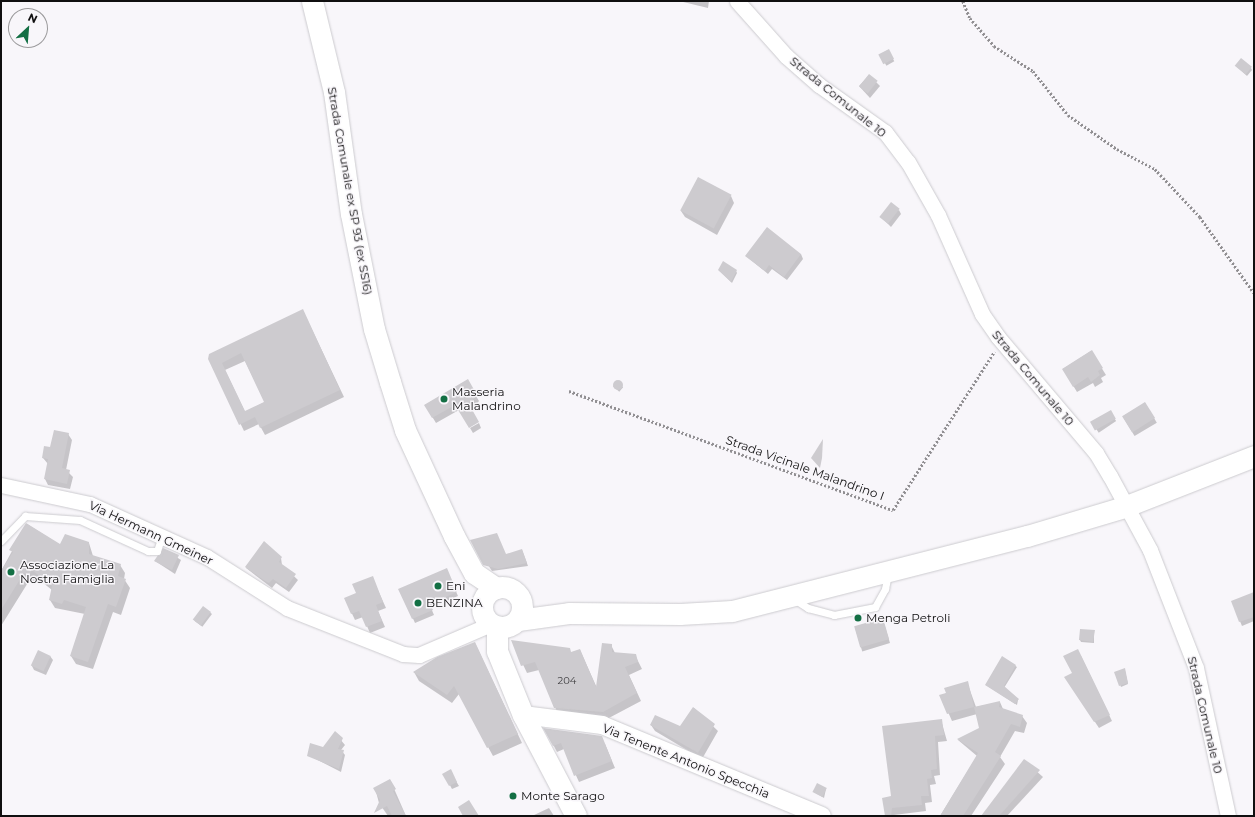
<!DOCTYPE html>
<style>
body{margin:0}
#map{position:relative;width:1255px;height:817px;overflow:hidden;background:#f8f6fa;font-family:Montserrat,sans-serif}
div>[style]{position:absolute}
.shadow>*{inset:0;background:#0003;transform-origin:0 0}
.building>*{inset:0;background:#cdcbcf;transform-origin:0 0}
.round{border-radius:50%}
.path>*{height:2.5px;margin-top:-1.25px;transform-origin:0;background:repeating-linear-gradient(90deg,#918f92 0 2px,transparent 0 4px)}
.roads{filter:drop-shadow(0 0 1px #cccbcf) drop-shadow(0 0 1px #cccbcf)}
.service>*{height:7px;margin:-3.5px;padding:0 3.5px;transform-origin:3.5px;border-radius:3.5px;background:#fff}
.minor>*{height:15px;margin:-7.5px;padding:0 7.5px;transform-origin:7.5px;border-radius:7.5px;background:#fff}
.tertiary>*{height:18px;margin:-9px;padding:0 9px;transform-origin:9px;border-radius:9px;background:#fff}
.secondary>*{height:21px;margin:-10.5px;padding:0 10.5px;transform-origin:10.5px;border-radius:10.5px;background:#fff}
.secondary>.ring{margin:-10.5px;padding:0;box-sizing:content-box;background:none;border:21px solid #fff;border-radius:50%}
.dots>*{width:11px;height:11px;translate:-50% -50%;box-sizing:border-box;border:2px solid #f8f6fa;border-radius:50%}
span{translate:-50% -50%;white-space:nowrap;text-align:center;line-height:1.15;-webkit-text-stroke:3px #f8f6fa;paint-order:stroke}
.number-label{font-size:10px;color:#3f3e40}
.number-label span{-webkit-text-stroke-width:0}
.street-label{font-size:12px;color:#100f10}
.poi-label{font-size:12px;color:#100f10}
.left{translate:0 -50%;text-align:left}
.frame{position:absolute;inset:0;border:2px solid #100f10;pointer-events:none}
.north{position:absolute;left:8px;top:8px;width:40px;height:40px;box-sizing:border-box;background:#f8f6fa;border:1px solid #9b9a9c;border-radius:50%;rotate:26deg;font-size:11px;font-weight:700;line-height:16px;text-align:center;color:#100f10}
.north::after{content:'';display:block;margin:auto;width:14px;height:18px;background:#136f44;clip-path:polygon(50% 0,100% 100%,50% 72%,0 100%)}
</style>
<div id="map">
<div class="shadow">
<div style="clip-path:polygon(679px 1px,709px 1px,708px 8px)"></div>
<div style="left:888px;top:50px;width:13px;height:9px;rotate:61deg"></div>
<div style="clip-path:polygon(1236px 66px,1251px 68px,1252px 70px,1247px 76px)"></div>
<div style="clip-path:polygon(869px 75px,880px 86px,870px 98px,859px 86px)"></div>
<div style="clip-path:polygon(731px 196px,734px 203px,717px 235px,685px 217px,681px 211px)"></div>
<div style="clip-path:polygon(899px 210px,901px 214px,891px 227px,881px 217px)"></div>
<div style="clip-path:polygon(801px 254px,803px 259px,787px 280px,772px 269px,768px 274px,746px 256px)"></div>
<div style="clip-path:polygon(719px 270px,736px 271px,737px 273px,732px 283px)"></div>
<div style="clip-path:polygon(evenodd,306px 317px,344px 397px,265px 435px,259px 424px,244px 431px,209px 359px,306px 317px,245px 361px,265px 402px,245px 412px,225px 370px,245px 361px)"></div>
<div style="clip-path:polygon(1091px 351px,1106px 375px,1101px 378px,1103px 382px,1095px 387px,1093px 383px,1077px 392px,1063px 369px)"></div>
<div style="clip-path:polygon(467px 381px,479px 401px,471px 411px,459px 410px,436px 423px,425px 405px)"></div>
<div style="left:617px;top:382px;width:8px;height:6px;rotate:40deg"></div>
<div style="left:1145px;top:403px;width:23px;height:26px;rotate:59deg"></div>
<div style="left:1110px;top:412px;width:11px;height:21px;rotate:56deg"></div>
<div style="clip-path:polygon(479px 423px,481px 428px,473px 433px,470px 428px)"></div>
<div style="clip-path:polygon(68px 434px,72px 440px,66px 470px,73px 477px,70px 489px,48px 485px,45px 479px,48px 464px,43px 458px)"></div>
<div style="clip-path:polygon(27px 524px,60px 545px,89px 543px,93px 556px,120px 565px,125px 573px,124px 579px,130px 588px,121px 615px,113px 612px,93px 669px,76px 664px,71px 656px,85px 614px,55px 608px,50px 600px,52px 590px,37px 578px,33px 584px,29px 581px,1px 626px,1px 571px)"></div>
<div style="clip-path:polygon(472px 541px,506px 555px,522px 550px,528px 566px,492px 571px)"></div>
<div style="clip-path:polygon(164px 549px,181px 560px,175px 574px,155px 561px)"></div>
<div style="clip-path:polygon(281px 558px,282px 565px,298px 580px,289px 592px,276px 583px,272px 588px,246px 568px)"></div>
<div style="clip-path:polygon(448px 574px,458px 596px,431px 608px,434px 615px,415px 623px,400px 590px)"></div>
<div style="clip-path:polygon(372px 577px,386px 608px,378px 611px,385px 627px,370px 633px,363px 617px,355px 620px,345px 599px,357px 594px)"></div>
<div style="clip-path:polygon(1254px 593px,1254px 621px,1242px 626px,1232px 602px)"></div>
<div style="left:204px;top:608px;width:10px;height:16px;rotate:37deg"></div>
<div style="left:883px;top:620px;width:24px;height:29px;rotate:73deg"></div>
<div style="clip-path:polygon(1094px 631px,1094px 643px,1081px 642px,1080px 640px)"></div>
<div style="clip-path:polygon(512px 641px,572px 653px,580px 650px,597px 688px,611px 645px,615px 653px,635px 655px,642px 669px,629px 675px,641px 701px,607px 719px,559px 716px,539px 670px,527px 673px)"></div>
<div style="clip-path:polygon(475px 643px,522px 743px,493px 756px,459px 694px,452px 703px,419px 681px,414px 672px)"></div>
<div style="clip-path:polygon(50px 656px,53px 660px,46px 675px,34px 670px,32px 666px)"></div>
<div style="clip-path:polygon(1081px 656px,1112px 721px,1099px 728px,1069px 683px)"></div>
<div style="clip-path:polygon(1003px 658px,1017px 667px,1004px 688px,1018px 700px,1017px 705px,986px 685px)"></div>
<div style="clip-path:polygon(1125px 671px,1128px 684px,1121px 687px,1115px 672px)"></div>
<div style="clip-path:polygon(967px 682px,976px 707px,1000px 702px,1003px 709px,1022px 716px,1027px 723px,1024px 733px,1015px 731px,1000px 757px,1005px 764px,971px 816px,940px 816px,977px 756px,958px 740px,980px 729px,977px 714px,952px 721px,941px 696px)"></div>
<div style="clip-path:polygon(694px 708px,718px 731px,702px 759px,655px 731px,651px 725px,681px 728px)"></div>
<div style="clip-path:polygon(941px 720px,947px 741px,938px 742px,940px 775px,934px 776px,936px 784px,930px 785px,932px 802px,925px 803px,926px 811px,886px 816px,892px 797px)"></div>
<div style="clip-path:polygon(545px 729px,605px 744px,615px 768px,579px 782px,564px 749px,557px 752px)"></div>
<div style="clip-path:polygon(335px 733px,345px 745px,341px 750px,345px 755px,341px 772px,308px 755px,323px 748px)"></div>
<div style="clip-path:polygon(1024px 760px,1043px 777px,1007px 816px,986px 816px)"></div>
<div style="clip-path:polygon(450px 771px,459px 786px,452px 789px,444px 774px)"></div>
<div style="clip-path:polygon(392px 784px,406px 816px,388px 816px,379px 803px,375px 788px)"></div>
<div style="clip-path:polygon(826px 789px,824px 798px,814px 792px)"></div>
<div style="clip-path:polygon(549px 808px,554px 816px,532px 816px)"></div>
</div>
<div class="building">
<div style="left:889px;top:49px;width:11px;height:12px;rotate:63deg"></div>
<div style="left:1241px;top:58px;width:14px;height:10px;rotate:39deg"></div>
<div style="left:869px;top:74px;width:11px;height:16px;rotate:38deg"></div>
<div style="left:698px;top:177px;width:38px;height:38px;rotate:28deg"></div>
<div style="left:891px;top:202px;width:11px;height:19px;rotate:38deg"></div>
<div style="clip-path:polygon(767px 227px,801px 254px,784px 277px,769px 265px,765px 271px,745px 256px)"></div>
<div style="clip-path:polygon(723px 261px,737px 270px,731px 282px,718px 270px)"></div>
<div style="clip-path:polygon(evenodd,303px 309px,340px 390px,260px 428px,255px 417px,239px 425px,208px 359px,209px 354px,303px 309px,241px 353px,264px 402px,245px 411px,222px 363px,241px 353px)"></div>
<div style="clip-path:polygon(1092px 350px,1103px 368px,1098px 371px,1100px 375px,1091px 382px,1088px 377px,1073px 387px,1062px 369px)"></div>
<div style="clip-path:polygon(468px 379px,477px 395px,469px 404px,479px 422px,469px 428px,455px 405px,432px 418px,424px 405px)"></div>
<div class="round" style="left:613px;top:380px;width:10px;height:10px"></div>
<div style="left:1145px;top:402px;width:19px;height:27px;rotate:58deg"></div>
<div style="left:1111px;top:410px;width:10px;height:24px;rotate:61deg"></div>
<div style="clip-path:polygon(54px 430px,69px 433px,62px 468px,70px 470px,67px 484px,44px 479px,48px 459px,42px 458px,44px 446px,50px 447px)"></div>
<div style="clip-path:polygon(823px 439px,822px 458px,820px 468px,811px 458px)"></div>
<div style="clip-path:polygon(26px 523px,60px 544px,65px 534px,89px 542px,89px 554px,121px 564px,118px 576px,126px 579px,116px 607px,108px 604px,88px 662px,70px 656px,86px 607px,64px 600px,62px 604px,49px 600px,52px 586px,32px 570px,28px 576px,24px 573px,1px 610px,1px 571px,13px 552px,9px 550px)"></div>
<div style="clip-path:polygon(497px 533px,506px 554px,522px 549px,527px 563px,498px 569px,483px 565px,470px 540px)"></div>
<div style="clip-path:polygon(264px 541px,282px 557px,279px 562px,296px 574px,286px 588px,273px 579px,269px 583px,265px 581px,245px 567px)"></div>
<div style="clip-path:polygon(163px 548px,179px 555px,172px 570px,154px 561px)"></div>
<div style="clip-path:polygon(447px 568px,457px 592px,430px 604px,433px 610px,412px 619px,398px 589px)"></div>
<div style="clip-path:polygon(373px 576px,383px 602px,376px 605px,382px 621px,366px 627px,359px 611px,351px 614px,344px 598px,356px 593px,352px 584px)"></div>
<div style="clip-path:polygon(1254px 592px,1254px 617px,1239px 622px,1231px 601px)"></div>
<div style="left:203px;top:606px;width:10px;height:17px;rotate:37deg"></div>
<div style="left:883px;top:618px;width:22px;height:30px;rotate:74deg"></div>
<div style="clip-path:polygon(1080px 629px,1095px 630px,1093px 642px,1079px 640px)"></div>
<div style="clip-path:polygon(511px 640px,570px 648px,571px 652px,580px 649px,596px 687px,602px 643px,612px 644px,612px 652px,636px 654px,638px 662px,625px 667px,637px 693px,603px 712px,554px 708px,535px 662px,521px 666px)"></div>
<div style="clip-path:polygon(475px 642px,518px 734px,487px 748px,454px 686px,447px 695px,413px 672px,437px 657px)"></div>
<div style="clip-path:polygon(1078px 649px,1110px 715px,1094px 722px,1064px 677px,1072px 673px,1063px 656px)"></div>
<div style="left:38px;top:650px;width:14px;height:17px;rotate:25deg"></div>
<div style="clip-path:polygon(1002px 656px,1016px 665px,1004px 686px,1019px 699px,1015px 704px,985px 685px)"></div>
<div style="clip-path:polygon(1125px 668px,1128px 683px,1119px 686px,1114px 672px)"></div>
<div style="clip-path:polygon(968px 681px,974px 707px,1000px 701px,999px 707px,1023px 715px,1020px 727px,1011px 724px,995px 752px,1001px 756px,963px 816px,940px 816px,978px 753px,957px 739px,979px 728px,974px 707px,947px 714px,939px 695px,946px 693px,944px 688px)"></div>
<div style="clip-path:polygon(693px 707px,715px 724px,698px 753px,650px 725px,655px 715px,680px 726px)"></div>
<div style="clip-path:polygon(942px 719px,944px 735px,935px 736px,937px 769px,931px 770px,932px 778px,927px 779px,929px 796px,921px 796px,922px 805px,892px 808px,891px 816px,885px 816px,882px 798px,891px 796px,882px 726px)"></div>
<div style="clip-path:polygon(543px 728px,602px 736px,612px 761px,574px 776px,561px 743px,553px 746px)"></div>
<div style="clip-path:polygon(335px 731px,343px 738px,338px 749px,344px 750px,339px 769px,307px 756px,310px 743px,323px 747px)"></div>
<div style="clip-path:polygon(1024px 759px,1040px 770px,999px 816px,981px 816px)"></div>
<div style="clip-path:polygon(451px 769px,457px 782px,449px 786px,442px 774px)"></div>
<div style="clip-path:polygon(390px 779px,396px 789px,393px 791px,406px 816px,392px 816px,387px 806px,374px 813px,380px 800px,373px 788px)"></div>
<div style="left:817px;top:783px;width:11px;height:10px;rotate:27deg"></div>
<div style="clip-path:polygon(469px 800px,479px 816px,463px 816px,458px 807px)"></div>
</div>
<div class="path">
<div style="left:963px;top:1px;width:18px;rotate:68deg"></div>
<div style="left:970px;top:18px;width:37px;rotate:49deg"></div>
<div style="left:994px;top:46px;width:46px;rotate:32.7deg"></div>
<div style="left:1033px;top:71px;width:56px;rotate:51.5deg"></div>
<div style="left:1068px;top:115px;width:60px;rotate:34.8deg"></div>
<div style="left:1117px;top:149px;width:43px;rotate:27.8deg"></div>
<div style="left:1155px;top:169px;width:66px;rotate:46.8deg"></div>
<div style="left:1200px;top:217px;width:93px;rotate:54.6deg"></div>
<div style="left:569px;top:391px;width:345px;rotate:20.2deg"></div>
<div style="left:893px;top:510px;width:188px;rotate:-57.4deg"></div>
</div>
<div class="roads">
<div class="service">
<div style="left:1px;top:541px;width:35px;rotate:-46deg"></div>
<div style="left:25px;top:516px;width:55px;rotate:4.2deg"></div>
<div style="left:80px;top:520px;width:75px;rotate:24.5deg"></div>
<div style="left:148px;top:551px;width:9px"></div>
<div style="left:157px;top:551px;width:16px;rotate:-72deg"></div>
<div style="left:794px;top:599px;width:17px;rotate:33deg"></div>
<div style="left:808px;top:608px;width:27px;rotate:15deg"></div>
<div style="left:834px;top:615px;width:42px;rotate:-11deg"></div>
<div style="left:875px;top:607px;width:21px;rotate:-61deg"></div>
<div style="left:885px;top:589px;width:15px;rotate:-79deg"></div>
</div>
<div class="minor">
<div style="left:737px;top:1px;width:74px;rotate:48.3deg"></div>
<div style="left:786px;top:56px;width:44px;rotate:41.3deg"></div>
<div style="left:819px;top:85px;width:81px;rotate:35.5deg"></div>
<div style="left:885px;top:132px;width:38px;rotate:53deg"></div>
<div style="left:908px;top:162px;width:61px;rotate:60.5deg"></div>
<div style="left:938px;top:215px;width:108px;rotate:66deg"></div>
<div style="left:982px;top:314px;width:28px;rotate:55deg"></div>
<div style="left:998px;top:337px;width:152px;rotate:49.8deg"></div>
<div style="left:1096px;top:453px;width:27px;rotate:59deg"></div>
<div style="left:1110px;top:476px;width:84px;rotate:61.6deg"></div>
<div style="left:1150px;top:550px;width:127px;rotate:68.7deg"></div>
<div style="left:1196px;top:668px;width:151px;rotate:77.8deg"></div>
<div style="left:1px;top:485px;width:91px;rotate:12.1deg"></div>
<div style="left:90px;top:504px;width:128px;rotate:24.4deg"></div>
<div style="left:207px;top:557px;width:95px;rotate:32.5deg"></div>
<div style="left:287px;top:608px;width:125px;rotate:21.6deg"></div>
<div style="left:403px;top:654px;width:16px;rotate:4deg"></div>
<div style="left:419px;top:655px;width:78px;rotate:-23.3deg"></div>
</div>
<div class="tertiary">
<div style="left:523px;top:715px;width:80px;rotate:7.2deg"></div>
<div style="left:602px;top:725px;width:238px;rotate:22.5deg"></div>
</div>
<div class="secondary">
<div style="left:312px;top:1px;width:94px;rotate:76.4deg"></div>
<div style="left:334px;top:92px;width:123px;rotate:82.1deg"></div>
<div style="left:351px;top:214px;width:117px;rotate:78.7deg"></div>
<div style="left:374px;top:329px;width:55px;rotate:73.2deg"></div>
<div style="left:390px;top:382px;width:50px;rotate:72.6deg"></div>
<div style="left:405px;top:430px;width:117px;rotate:65.2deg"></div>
<div style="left:454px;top:536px;width:42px;rotate:61.6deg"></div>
<div style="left:474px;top:573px;width:27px;rotate:34deg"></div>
<div class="ring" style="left:482px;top:587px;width:19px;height:19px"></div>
<div style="left:518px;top:620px;width:51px;rotate:-7.8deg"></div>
<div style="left:569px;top:613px;width:111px;rotate:0.5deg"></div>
<div style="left:680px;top:614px;width:52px;rotate:-3.3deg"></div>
<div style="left:732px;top:611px;width:304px;rotate:-14.3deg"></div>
<div style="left:1027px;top:536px;width:101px;rotate:-16.6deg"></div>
<div style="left:1124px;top:507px;width:140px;rotate:-21.4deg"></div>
<div style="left:497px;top:627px;width:24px;rotate:90deg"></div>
<div style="left:497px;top:651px;width:69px;rotate:67.9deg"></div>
<div style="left:523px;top:715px;width:114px;rotate:62.3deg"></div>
</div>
</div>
<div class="dots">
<div style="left:444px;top:399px;background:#136f44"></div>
<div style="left:11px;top:572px;background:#136f44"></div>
<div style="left:438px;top:586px;background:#136f44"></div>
<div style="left:418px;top:603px;background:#136f44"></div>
<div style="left:858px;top:618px;background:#136f44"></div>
<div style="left:513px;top:796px;background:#136f44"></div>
</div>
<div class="number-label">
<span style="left:567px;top:681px">204</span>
</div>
<div class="street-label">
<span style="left:838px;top:97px;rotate:39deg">Strada Comunale 10</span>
<span style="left:350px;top:191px;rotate:80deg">Strada Comunale ex SP 93 (ex SS16)</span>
<span style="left:1033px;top:378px;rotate:50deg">Strada Comunale 10</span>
<span style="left:805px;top:468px;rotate:20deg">Strada Vicinale Malandrino I</span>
<span style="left:151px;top:533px;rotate:25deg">Via Hermann Gmeiner</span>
<span style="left:1205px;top:715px;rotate:77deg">Strada Comunale 10</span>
<span style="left:686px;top:761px;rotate:22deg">Via Tenente Antonio Specchia</span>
</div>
<div class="poi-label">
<span class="left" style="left:452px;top:399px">Masseria<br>Malandrino</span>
<span class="left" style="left:20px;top:572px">Associazione La<br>Nostra Famiglia</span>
<span class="left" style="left:446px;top:586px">Eni</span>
<span class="left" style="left:426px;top:603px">BENZINA</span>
<span class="left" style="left:866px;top:618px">Menga Petroli</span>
<span class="left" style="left:521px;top:796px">Monte Sarago</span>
</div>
<div class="frame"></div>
<div class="north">N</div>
</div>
